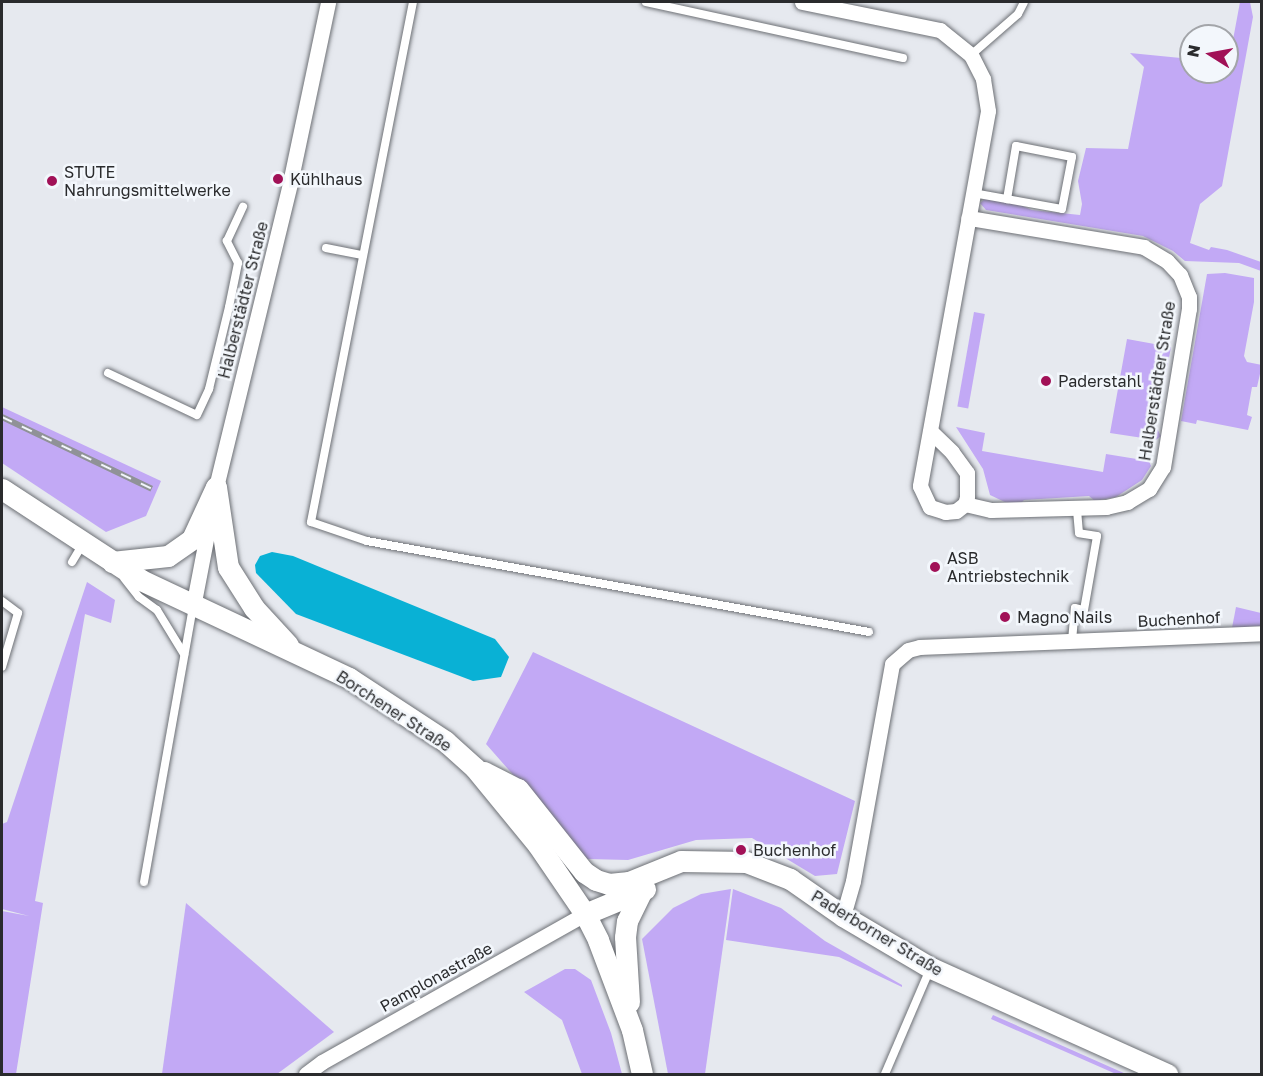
<!DOCTYPE html>
<meta charset="utf-8">
<style>
body{margin:0}
#map{position:relative;width:1263px;height:1076px;overflow:hidden;background:#e6e9ef;font-family:"Golos Text",sans-serif}
div>[style]{position:absolute}
.green>*{inset:0;background:#c2a9f5;transform-origin:0 0}
.water>*{inset:0;background:#09b1d5}
.roads{filter:drop-shadow(0 0 2px #6d7075) drop-shadow(0 0 2px #6d7075)}
.lane>*{height:8px;margin:-4px;padding:0 4px;transform-origin:4px;border-radius:4px;background:#fff}
.street>*{height:15px;margin:-7.5px;padding:0 7.5px;transform-origin:7.5px;border-radius:7.5px;background:#fff}
.secondary>*{height:21px;margin:-10.5px;padding:0 10.5px;transform-origin:10.5px;border-radius:10.5px;background:#fff}
.rail>*{height:6px;margin-top:-3px;transform-origin:0;background:repeating-linear-gradient(90deg,#f3f7fc 0 11px,#909297 0 22px);box-sizing:border-box;border-block:2px solid #909297}
.dots>*{width:16px;height:16px;translate:-50% -50%;box-sizing:border-box;border:3px solid #f3f7fc;border-radius:50%}
span{translate:-50% -50%;white-space:nowrap;text-align:center;line-height:1.15;-webkit-text-stroke:5px #f3f7fc;paint-order:stroke}
.poi-label{font-size:16px;color:#2a2b2d}
.left{translate:0 -50%;text-align:left}
.street-label{font-size:16px;color:#2a2b2d}
.frame{position:absolute;inset:0;border:3px solid #2a2b2d;pointer-events:none}
.north{position:absolute;left:1179px;top:24px;width:60px;height:60px;box-sizing:border-box;background:#f3f7fc;border:2px solid #a3a5a9;border-radius:50%;rotate:281deg;font-size:16px;font-weight:700;line-height:24px;text-align:center;color:#2a2b2d}
.north::after{content:'';display:block;margin:auto;width:21px;height:27px;background:#a11157;clip-path:polygon(50% 0,100% 100%,50% 72%,0 100%)}
</style>
<div id="map">
<div class="green">
<div style="clip-path:polygon(1240px 2px,1250px 2px,1253px 17px,1222px 186px,1200px 204px,1190px 243px,1209px 250px,1211px 247px,1227px 250px,1261px 262px,1261px 271px,1239px 263px,1185px 261px,1173px 251px,1143px 236px,986px 210px,980px 203px,986px 198px,1018px 204px,1032px 210px,1080px 215px,1082px 204px,1078px 181px,1086px 148px,1128px 149px,1144px 67px,1130px 53px,1191px 59px,1191px 72px,1227px 72px)"></div>
<div style="clip-path:polygon(1225px 273px,1254px 278px,1254px 302px,1244px 356px,1247px 362px,1262px 365px,1257px 387px,1252px 387px,1247px 415px,1252px 417px,1248px 430px,1197px 420px,1196px 424px,1181px 421px,1207px 274px)"></div>
<div style="left:974px;top:312px;width:11px;height:96px;rotate:10deg"></div>
<div style="clip-path:polygon(1127px 339px,1171px 347px,1156px 427px,1161px 436px,1156px 440px,1110px 433px)"></div>
<div style="clip-path:polygon(2px 407px,161px 481px,146px 516px,106px 532px,2px 463px)"></div>
<div style="clip-path:polygon(956px 427px,985px 433px,982px 451px,1103px 472px,1106px 454px,1149px 461px,1151px 466px,1142px 480px,1116px 497px,1095px 501px,1089px 496px,1024px 500px,1018px 506px,1009px 504px,990px 495px,983px 469px)"></div>
<div style="clip-path:polygon(87px 582px,115px 600px,111px 623px,85px 614px,35px 901px,43px 903px,16px 1074px,2px 1074px,2px 911px,29px 916px,2px 909px,2px 824px,7px 822px)"></div>
<div style="clip-path:polygon(1236px 607px,1261px 613px,1261px 626px,1232px 628px)"></div>
<div style="clip-path:polygon(533px 652px,855px 801px,837px 874px,815px 876px,752px 838px,696px 840px,628px 860px,587px 859px,486px 744px)"></div>
<div style="clip-path:polygon(731px 889px,705px 1074px,668px 1074px,642px 939px,673px 908px,701px 894px)"></div>
<div style="clip-path:polygon(733px 889px,781px 908px,825px 941px,902px 985px,902px 987px,839px 957px,726px 940px)"></div>
<div style="clip-path:polygon(186px 903px,334px 1032px,277px 1074px,162px 1074px)"></div>
<div style="clip-path:polygon(565px 969px,575px 969px,591px 980px,611px 1033px,622px 1074px,582px 1074px,562px 1020px,524px 992px)"></div>
<div style="clip-path:polygon(993px 1015px,1126px 1074px,1116px 1074px,991px 1019px)"></div>
</div>
<div class="water">
<div style="clip-path:polygon(272px 552px,293px 556px,495px 639px,509px 657px,501px 677px,473px 681px,296px 614px,256px 573px,255px 565px,260px 556px)"></div>
</div>
<div class="roads">
<div class="lane">
<div style="left:413px;top:2px;width:530px;rotate:101.1deg"></div>
<div style="left:311px;top:522px;width:59px;rotate:18.7deg"></div>
<div style="left:367px;top:541px;width:510px;rotate:10.27deg"></div>
<div style="left:646px;top:2px;width:263px;rotate:12.3deg"></div>
<div style="left:971px;top:55px;width:62px;rotate:-41.1deg"></div>
<div style="left:1018px;top:14px;width:13px;rotate:-63deg"></div>
<div style="left:973px;top:193px;width:90px;rotate:10.2deg"></div>
<div style="left:1062px;top:209px;width:53px;rotate:-79.1deg"></div>
<div style="left:1072px;top:157px;width:57px;rotate:-168.9deg"></div>
<div style="left:1016px;top:146px;width:54px;rotate:99.6deg"></div>
<div style="left:326px;top:248px;width:37px;rotate:11deg"></div>
<div style="left:108px;top:373px;width:98px;rotate:25.3deg"></div>
<div style="left:197px;top:415px;width:29px;rotate:-65deg"></div>
<div style="left:209px;top:389px;width:84px;rotate:-76.3deg"></div>
<div style="left:229px;top:307px;width:45px;rotate:-78.4deg"></div>
<div style="left:238px;top:263px;width:25px;rotate:-117deg"></div>
<div style="left:227px;top:241px;width:38px;rotate:-65deg"></div>
<div style="left:72px;top:562px;width:21px;rotate:-59deg"></div>
<div style="left:124px;top:578px;width:24px;rotate:52deg"></div>
<div style="left:139px;top:597px;width:22px;rotate:36deg"></div>
<div style="left:157px;top:610px;width:52px;rotate:58.5deg"></div>
<div style="left:2px;top:601px;width:20px;rotate:37deg"></div>
<div style="left:18px;top:613px;width:56px;rotate:106.5deg"></div>
<div style="left:1072px;top:641px;width:33px;rotate:-85deg"></div>
<div style="left:1075px;top:608px;width:9px;rotate:13deg"></div>
<div style="left:1084px;top:610px;width:75px;rotate:-80deg"></div>
<div style="left:1097px;top:536px;width:18px;rotate:-171deg"></div>
<div style="left:1079px;top:533px;width:24px;rotate:-95deg"></div>
<div style="left:144px;top:882px;width:279px;rotate:-79.9deg"></div>
<div style="left:885px;top:1074px;width:114px;rotate:-66.8deg"></div>
</div>
<div class="street">
<div style="left:802px;top:2px;width:141px;rotate:11.5deg"></div>
<div style="left:940px;top:30px;width:40px;rotate:39deg"></div>
<div style="left:971px;top:55px;width:27px;rotate:63deg"></div>
<div style="left:983px;top:79px;width:32px;rotate:81deg"></div>
<div style="left:988px;top:111px;width:381px;rotate:100.3deg"></div>
<div style="left:920px;top:486px;width:23px;rotate:65deg"></div>
<div style="left:930px;top:507px;width:16px;rotate:18deg"></div>
<div style="left:945px;top:512px;width:11px;rotate:-5deg"></div>
<div style="left:956px;top:511px;width:11px;rotate:-38deg"></div>
<div style="left:965px;top:504px;width:7px;rotate:-74deg"></div>
<div style="left:967px;top:497px;width:24px;rotate:-90deg"></div>
<div style="left:967px;top:473px;width:26px;rotate:-126deg"></div>
<div style="left:952px;top:452px;width:30px;rotate:-136deg"></div>
<div style="left:965px;top:504px;width:27px;rotate:13deg"></div>
<div style="left:991px;top:510px;width:115px;rotate:-1.5deg"></div>
<div style="left:1106px;top:507px;width:22px;rotate:-13deg"></div>
<div style="left:1127px;top:502px;width:26px;rotate:-31deg"></div>
<div style="left:1149px;top:489px;width:26px;rotate:-58deg"></div>
<div style="left:1163px;top:467px;width:160px;rotate:-80.7deg"></div>
<div style="left:1189px;top:309px;width:12px;rotate:-90deg"></div>
<div style="left:1189px;top:297px;width:24px;rotate:-112deg"></div>
<div style="left:1180px;top:275px;width:19px;rotate:-133deg"></div>
<div style="left:1167px;top:261px;width:27px;rotate:-149deg"></div>
<div style="left:1144px;top:247px;width:178px;rotate:-170.6deg"></div>
<div style="left:193px;top:607px;width:122px;rotate:-79.1deg"></div>
<div style="left:216px;top:487px;width:313px;rotate:-76.3deg"></div>
<div style="left:290px;top:183px;width:185px;rotate:-78.1deg"></div>
<div style="left:843px;top:916px;width:36px;rotate:-74deg"></div>
<div style="left:853px;top:881px;width:220px;rotate:-79.8deg"></div>
<div style="left:892px;top:664px;width:21px;rotate:-41deg"></div>
<div style="left:908px;top:650px;width:12px;rotate:-14deg"></div>
<div style="left:920px;top:647px;width:342px;rotate:-2.3deg"></div>
<div style="left:306px;top:1074px;width:20px;rotate:-37deg"></div>
<div style="left:322px;top:1062px;width:302px;rotate:-29.4deg"></div>
</div>
<div class="secondary">
<div style="left:216px;top:487px;width:81px;rotate:81.5deg"></div>
<div style="left:228px;top:567px;width:49px;rotate:57.6deg"></div>
<div style="left:254px;top:608px;width:50px;rotate:47.4deg"></div>
<div style="left:2px;top:489px;width:166px;rotate:33.2deg"></div>
<div style="left:141px;top:580px;width:230px;rotate:25.2deg"></div>
<div style="left:349px;top:678px;width:115px;rotate:33.3deg"></div>
<div style="left:445px;top:741px;width:40px;rotate:42deg"></div>
<div style="left:475px;top:768px;width:99px;rotate:50.7deg"></div>
<div style="left:538px;top:845px;width:83px;rotate:55.7deg"></div>
<div style="left:585px;top:914px;width:29px;rotate:63deg"></div>
<div style="left:598px;top:940px;width:96px;rotate:69.3deg"></div>
<div style="left:632px;top:1030px;width:45px;rotate:77.2deg"></div>
<div style="left:112px;top:562px;width:56px;rotate:-6.1deg"></div>
<div style="left:168px;top:556px;width:29px;rotate:-35deg"></div>
<div style="left:192px;top:539px;width:57px;rotate:-65.2deg"></div>
<div style="left:484px;top:772px;width:38px;rotate:27deg"></div>
<div style="left:518px;top:789px;width:106px;rotate:51.5deg"></div>
<div style="left:584px;top:872px;width:14px;rotate:34deg"></div>
<div style="left:596px;top:880px;width:14px;rotate:17deg"></div>
<div style="left:609px;top:884px;width:20px;rotate:-6deg"></div>
<div style="left:629px;top:882px;width:56px;rotate:-22deg"></div>
<div style="left:681px;top:861px;width:65px;rotate:0.9deg"></div>
<div style="left:746px;top:862px;width:47px;rotate:21.1deg"></div>
<div style="left:790px;top:879px;width:65px;rotate:34.9deg"></div>
<div style="left:843px;top:916px;width:102px;rotate:30.6deg"></div>
<div style="left:931px;top:968px;width:259px;rotate:24.2deg"></div>
<div style="left:585px;top:914px;width:65px;rotate:-22.6deg"></div>
<div style="left:629px;top:1002px;width:65px;rotate:-93.5deg"></div>
<div style="left:625px;top:937px;width:16px;rotate:-83deg"></div>
<div style="left:627px;top:921px;width:34px;rotate:-64deg"></div>
</div>
</div>
<div class="rail">
<div style="left:2px;top:417px;width:166px;rotate:25.6deg"></div>
</div>
<div class="dots">
<div style="left:278px;top:179px;background:#a11157"></div>
<div style="left:52px;top:181px;background:#a11157"></div>
<div style="left:1046px;top:381px;background:#a11157"></div>
<div style="left:935px;top:567px;background:#a11157"></div>
<div style="left:1005px;top:617px;background:#a11157"></div>
<div style="left:741px;top:850px;background:#a11157"></div>
</div>
<div class="poi-label">
<span class="left" style="left:64px;top:181px">STUTE<br>Nahrungsmittelwerke</span>
<span class="left" style="left:290px;top:179px">Kühlhaus</span>
<span class="left" style="left:1058px;top:381px">Paderstahl</span>
<span class="left" style="left:947px;top:567px">ASB<br>Antriebstechnik</span>
<span class="left" style="left:1017px;top:617px">Magno Nails</span>
<span class="left" style="left:753px;top:850px">Buchenhof</span>
</div>
<div class="street-label">
<span style="left:243px;top:300px;rotate:-76deg">Halberstädter Straße</span>
<span style="left:1157px;top:381px;rotate:-81deg">Halberstädter Straße</span>
<span style="left:1179px;top:619px;rotate:-3deg">Buchenhof</span>
<span style="left:394px;top:711px;rotate:33deg">Borchener Straße</span>
<span style="left:877px;top:933px;rotate:31deg">Paderborner Straße</span>
<span style="left:436px;top:977px;rotate:-29deg">Pamplonastraße</span>
</div>
<div class="frame"></div>
<div class="north">N</div>
</div>
